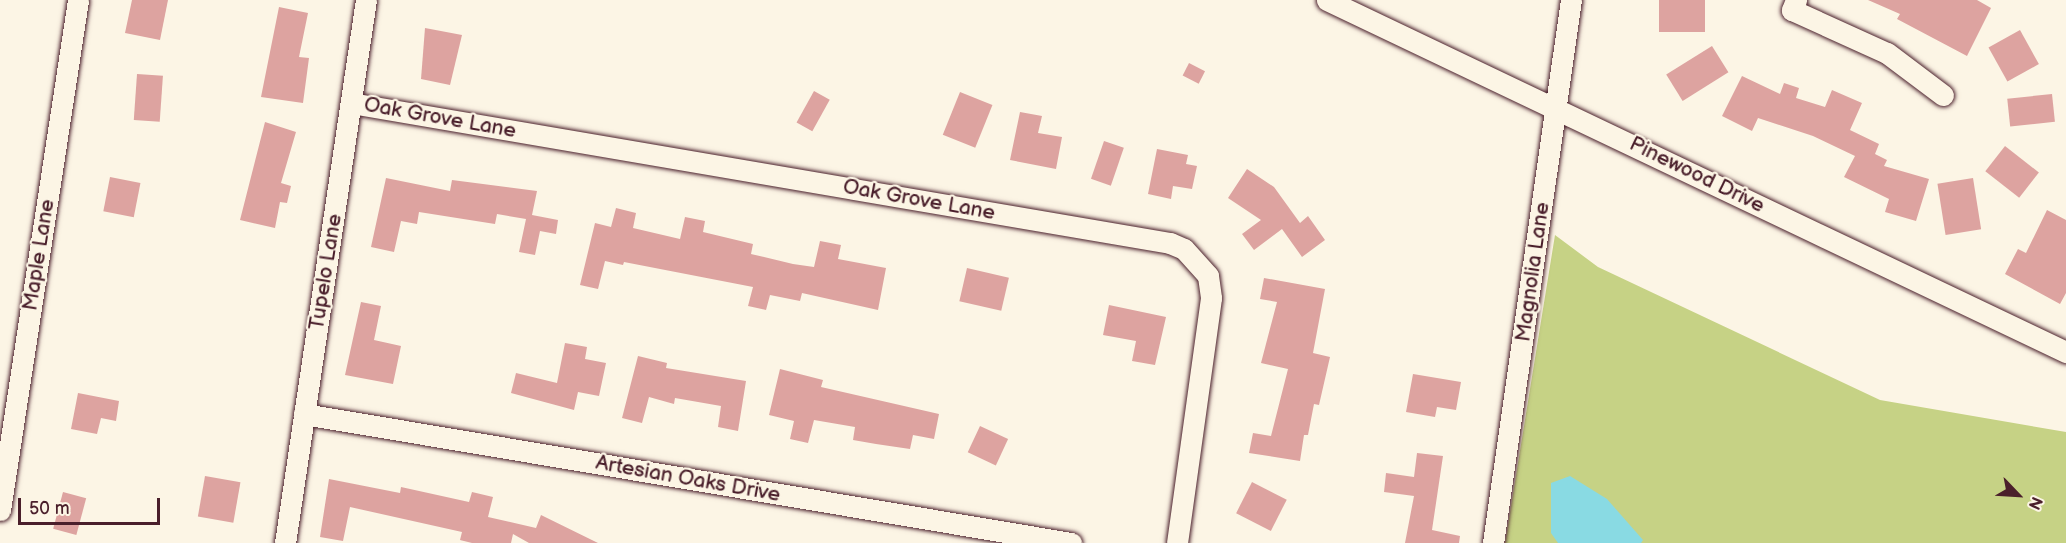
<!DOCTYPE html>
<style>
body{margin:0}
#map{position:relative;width:2066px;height:543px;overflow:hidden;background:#fcf5e5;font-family:"Balsamiq Sans",sans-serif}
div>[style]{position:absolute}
.green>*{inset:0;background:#c6d285}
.water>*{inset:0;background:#89dae3}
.building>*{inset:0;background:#dda3a0;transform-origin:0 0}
.roads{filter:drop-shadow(0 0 2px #4a1f2b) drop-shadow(0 0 2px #4a1f2b)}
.minor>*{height:21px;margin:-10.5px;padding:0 10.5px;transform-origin:10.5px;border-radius:10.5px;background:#fcf5e5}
span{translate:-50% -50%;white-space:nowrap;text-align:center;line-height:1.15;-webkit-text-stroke:4.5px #fcf5e5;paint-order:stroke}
.street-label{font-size:21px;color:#4a1f2b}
.north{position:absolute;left:1988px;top:465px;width:60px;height:60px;-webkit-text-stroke:4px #fcf5e5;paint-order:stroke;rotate:115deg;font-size:16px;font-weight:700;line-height:24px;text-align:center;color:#4a1f2b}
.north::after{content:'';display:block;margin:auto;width:21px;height:27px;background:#4a1f2b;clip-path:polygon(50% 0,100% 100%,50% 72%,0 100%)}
.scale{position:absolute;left:18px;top:498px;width:142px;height:27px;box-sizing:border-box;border:3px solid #4a1f2b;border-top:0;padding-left:8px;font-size:18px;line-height:21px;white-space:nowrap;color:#4a1f2b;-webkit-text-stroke:4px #fcf5e5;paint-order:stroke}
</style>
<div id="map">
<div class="green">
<div style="clip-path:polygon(1555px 235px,1598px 267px,1880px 400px,2066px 432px,2066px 543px,1505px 543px)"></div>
</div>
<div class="water">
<div style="clip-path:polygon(1570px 476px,1607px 499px,1643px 540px,1641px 543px,1558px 543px,1551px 533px,1551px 483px)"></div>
</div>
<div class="building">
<div style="clip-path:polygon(132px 0,168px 0,160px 40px,125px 33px)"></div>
<div style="left:1659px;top:0;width:46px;height:32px"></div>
<div style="clip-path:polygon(1868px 0,1977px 0,1991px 8px,1967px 56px,1897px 19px,1900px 14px)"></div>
<div style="clip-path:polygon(279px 7px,308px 13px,299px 57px,309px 58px,303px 103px,261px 97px)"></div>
<div style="clip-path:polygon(425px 28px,462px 35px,450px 85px,421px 79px)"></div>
<div style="left:2020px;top:30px;width:39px;height:36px;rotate:61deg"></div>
<div style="left:1712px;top:46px;width:31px;height:54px;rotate:58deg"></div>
<div style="left:1189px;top:63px;width:18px;height:14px;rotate:27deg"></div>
<div style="left:137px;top:74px;width:26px;height:46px;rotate:4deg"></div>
<div style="clip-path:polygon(1742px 76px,1780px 94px,1784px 83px,1799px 88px,1796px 98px,1825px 107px,1832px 90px,1862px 103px,1850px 130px,1879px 144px,1875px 154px,1887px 160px,1884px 166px,1929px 179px,1916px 221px,1885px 212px,1889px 199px,1844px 177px,1855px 156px,1813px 136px,1758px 118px,1752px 131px,1722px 116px)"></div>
<div style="left:814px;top:91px;width:18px;height:36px;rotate:29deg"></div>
<div style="left:960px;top:92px;width:35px;height:46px;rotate:22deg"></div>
<div style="left:2052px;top:94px;width:28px;height:45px;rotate:84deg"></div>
<div style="clip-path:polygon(1020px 112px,1042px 116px,1038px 133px,1062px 137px,1056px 169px,1010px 160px)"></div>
<div style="clip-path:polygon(265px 122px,296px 132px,281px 183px,291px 186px,287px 203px,280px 202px,275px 228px,240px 220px)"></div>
<div style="left:1104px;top:141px;width:21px;height:40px;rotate:19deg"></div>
<div style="left:2005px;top:146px;width:43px;height:32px;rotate:38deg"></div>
<div style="clip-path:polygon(1157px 149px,1188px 155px,1186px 164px,1197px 166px,1192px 189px,1173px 186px,1171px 199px,1148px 194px)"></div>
<div style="clip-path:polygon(1247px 169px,1274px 187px,1300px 223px,1308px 216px,1325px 240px,1302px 257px,1282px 229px,1254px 250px,1242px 234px,1261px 220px,1228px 198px)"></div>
<div style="left:110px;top:177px;width:31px;height:35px;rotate:11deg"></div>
<div style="clip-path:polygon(386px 178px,450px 191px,452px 180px,537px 191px,532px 215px,558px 220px,556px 234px,540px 231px,535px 255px,519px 252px,526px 219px,497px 214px,495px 224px,419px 212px,417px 224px,401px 221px,394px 252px,371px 247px)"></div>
<div style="left:1973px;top:178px;width:52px;height:36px;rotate:81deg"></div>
<div style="clip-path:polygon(616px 208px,636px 213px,633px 228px,680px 239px,685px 217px,705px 221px,703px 232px,753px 244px,751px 254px,793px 264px,814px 267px,820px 241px,841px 245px,838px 259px,886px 268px,878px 310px,802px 293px,800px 301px,770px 295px,766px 310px,748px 306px,753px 287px,624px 262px,623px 265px,605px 261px,598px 289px,580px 285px,595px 223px,611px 227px)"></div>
<div style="clip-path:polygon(2047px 210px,2066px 220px,2066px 293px,2060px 304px,2005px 274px,2018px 249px,2026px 253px)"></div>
<div style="left:967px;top:268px;width:43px;height:34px;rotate:13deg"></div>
<div style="clip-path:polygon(1264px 278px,1325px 289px,1313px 353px,1330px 357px,1319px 405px,1314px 404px,1308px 435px,1304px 435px,1300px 461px,1249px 453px,1253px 433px,1271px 436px,1288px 369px,1261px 363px,1277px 302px,1260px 299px)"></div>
<div style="clip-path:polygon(361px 302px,381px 306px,374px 340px,401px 346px,393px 384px,345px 375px)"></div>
<div style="clip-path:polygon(1109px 305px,1166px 317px,1155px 365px,1132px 361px,1136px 341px,1103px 335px)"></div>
<div style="clip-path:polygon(565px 343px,587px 347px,585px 359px,606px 363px,599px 396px,578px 392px,574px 410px,511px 393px,516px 373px,557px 383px)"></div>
<div style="clip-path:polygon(638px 356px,667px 363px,666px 368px,746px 381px,738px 431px,718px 427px,721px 406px,675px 398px,674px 404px,649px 397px,642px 423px,622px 418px)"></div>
<div style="clip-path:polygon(780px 369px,823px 380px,821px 387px,939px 414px,934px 439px,913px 435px,910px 449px,876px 444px,853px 440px,855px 427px,814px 420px,808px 443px,790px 439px,794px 421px,769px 415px)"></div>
<div style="clip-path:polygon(1413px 374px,1461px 382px,1456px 410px,1437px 407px,1435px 417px,1406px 412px)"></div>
<div style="clip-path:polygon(78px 393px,119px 401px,116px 421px,101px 418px,97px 434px,71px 429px)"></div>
<div style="left:980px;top:426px;width:31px;height:29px;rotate:25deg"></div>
<div style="clip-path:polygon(1417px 453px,1443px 456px,1432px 530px,1460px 536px,1459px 543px,1405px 543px,1414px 496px,1384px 492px,1386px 473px,1414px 477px)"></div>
<div style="left:205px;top:476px;width:36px;height:41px;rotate:10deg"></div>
<div style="clip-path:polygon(329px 479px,400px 493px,401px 487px,469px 502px,472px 492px,493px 497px,488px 517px,536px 528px,541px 515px,598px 543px,529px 543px,513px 534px,511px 543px,472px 543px,460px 540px,462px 532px,350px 507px,343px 541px,320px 537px)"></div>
<div style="left:1252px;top:482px;width:39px;height:35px;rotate:27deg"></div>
<div style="left:63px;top:492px;width:24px;height:38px;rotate:15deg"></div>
</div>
<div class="roads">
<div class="minor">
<div style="left:1327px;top:0;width:819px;rotate:25.47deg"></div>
<div style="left:1796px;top:0;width:11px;rotate:112deg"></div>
<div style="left:1792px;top:10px;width:104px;rotate:24.4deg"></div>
<div style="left:1887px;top:53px;width:70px;rotate:36.9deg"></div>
<div style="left:351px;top:103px;width:831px;rotate:9.7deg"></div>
<div style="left:1170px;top:243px;width:15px;rotate:23deg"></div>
<div style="left:1184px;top:249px;width:36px;rotate:48deg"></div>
<div style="left:1208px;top:276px;width:22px;rotate:82deg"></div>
<div style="left:1211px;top:298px;width:247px;rotate:97.9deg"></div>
<div style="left:304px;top:414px;width:778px;rotate:9.55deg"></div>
<div style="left:0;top:510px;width:516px;rotate:-81.3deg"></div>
<div style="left:285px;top:543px;width:549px;rotate:-81.52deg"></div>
<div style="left:1493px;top:543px;width:549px;rotate:-81.83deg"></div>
</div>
</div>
<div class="street-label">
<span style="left:440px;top:118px;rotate:10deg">Oak Grove Lane</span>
<span style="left:1697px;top:175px;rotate:26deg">Pinewood Drive</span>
<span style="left:919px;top:200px;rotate:10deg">Oak Grove Lane</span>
<span style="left:39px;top:255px;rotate:-81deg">Maple Lane</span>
<span style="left:326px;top:272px;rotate:-81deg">Tupelo Lane</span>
<span style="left:1533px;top:272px;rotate:-82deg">Magnolia Lane</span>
<span style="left:688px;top:479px;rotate:10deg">Artesian Oaks Drive</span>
</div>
<div class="north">N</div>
<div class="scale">50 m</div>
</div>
